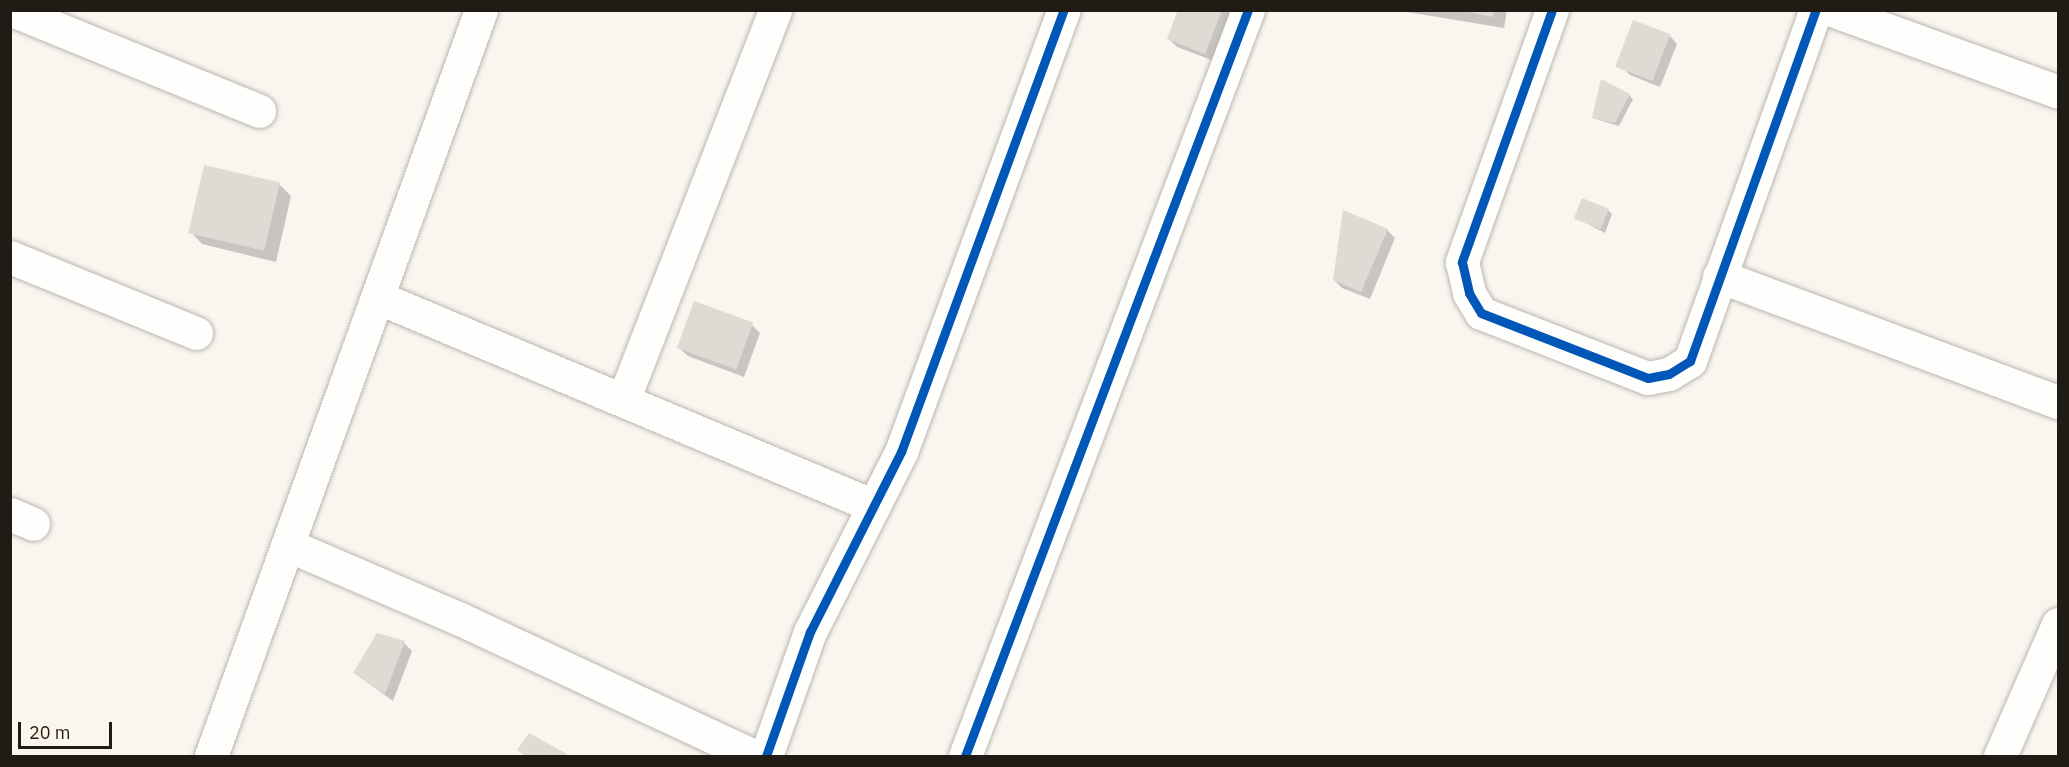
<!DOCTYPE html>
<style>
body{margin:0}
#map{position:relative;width:2069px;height:767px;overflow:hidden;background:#faf5ef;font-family:"IBM Plex Sans",sans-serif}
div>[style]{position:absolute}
.shadow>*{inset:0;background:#0003}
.building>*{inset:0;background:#dfdad4;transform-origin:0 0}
.roads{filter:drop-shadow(0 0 2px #bbb6b0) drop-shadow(0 0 2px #bbb6b0)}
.minor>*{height:33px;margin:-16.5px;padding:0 16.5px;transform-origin:16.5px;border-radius:16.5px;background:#fefefd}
.cycleway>*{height:9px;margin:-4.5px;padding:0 4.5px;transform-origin:4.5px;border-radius:4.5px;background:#0057b8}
span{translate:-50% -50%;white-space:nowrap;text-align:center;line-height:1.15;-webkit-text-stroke:6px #fff6ea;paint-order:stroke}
.frame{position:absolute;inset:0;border:12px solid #201b14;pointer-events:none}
.scale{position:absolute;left:18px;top:722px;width:94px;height:27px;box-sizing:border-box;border:3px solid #201b14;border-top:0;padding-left:8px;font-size:18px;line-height:21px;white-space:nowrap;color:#201b14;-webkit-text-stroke:4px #fff6ea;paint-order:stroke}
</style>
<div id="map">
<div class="shadow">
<div style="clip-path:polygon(1180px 10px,1226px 10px,1231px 16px,1214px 61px,1177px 47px,1169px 39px)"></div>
<div style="clip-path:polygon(1395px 10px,1507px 10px,1504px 28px)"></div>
<div style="clip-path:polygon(1669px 35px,1677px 44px,1660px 87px,1630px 75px,1622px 67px)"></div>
<div style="clip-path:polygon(1629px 95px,1633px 99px,1619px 126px,1593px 118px)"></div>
<div style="clip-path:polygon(279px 184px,291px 196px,276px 262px,202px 244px,191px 232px)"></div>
<div style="clip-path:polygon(1608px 210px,1612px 214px,1605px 233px,1576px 218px)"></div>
<div style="clip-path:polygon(1387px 230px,1395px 238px,1370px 299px,1342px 288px,1334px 280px)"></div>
<div style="clip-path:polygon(752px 325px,760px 333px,744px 377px,688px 356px,679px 348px)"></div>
<div style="clip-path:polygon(404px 643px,412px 651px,393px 701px,354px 673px)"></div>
<div style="clip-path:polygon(519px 750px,566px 755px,567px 756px,525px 756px)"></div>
</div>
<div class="building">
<div style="clip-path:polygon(1178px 10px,1222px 10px,1205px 54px,1167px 39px)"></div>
<div style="clip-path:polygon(1458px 10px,1494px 10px,1493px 17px)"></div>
<div style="left:1633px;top:20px;width:40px;height:50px;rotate:21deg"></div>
<div style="clip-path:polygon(1601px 79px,1630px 94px,1615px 123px,1592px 118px)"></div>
<div style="left:204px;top:165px;width:78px;height:70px;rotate:13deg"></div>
<div style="left:1582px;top:198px;width:29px;height:22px;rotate:22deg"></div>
<div style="clip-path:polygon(1343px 210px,1388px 229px,1361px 292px,1333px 280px)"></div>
<div style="left:694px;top:301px;width:63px;height:50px;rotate:20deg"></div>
<div style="clip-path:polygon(377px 633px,405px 641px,385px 694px,353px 673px)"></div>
<div style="clip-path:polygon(529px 733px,567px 754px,566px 756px,525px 756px,517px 750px)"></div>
</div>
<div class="roads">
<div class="minor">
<div style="left:12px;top:10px;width:267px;rotate:22.2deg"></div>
<div style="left:1552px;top:10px;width:268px;rotate:109.7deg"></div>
<div style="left:1462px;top:262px;width:32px;rotate:77deg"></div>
<div style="left:1469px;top:293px;width:23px;rotate:59deg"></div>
<div style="left:1481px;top:313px;width:179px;rotate:21.3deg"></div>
<div style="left:1648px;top:378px;width:21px;rotate:-11deg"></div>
<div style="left:1669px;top:374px;width:25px;rotate:-32deg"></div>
<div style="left:1690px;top:361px;width:373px;rotate:-70.3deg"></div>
<div style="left:1832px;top:10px;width:240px;rotate:19.9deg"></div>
<div style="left:10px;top:257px;width:201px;rotate:22.2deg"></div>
<div style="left:1719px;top:276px;width:362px;rotate:20.4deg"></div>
<div style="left:377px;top:297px;width:539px;rotate:22.81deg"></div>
<div style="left:624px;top:398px;width:416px;rotate:-68.7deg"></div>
<div style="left:10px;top:514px;width:25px;rotate:23deg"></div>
<div style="left:288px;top:545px;width:187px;rotate:23.3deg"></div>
<div style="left:460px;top:619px;width:324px;rotate:25deg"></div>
<div style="left:211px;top:756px;width:793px;rotate:-70.1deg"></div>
<div style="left:766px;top:756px;width:132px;rotate:-70.5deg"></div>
<div style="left:810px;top:632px;width:202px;rotate:-63.2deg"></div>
<div style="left:901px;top:452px;width:471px;rotate:-69.8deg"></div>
<div style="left:965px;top:756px;width:798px;rotate:-69.23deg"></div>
<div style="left:2000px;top:756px;width:144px;rotate:-66.3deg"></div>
</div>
</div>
<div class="cycleway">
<div style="left:1552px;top:10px;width:268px;rotate:109.7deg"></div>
<div style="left:1462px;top:262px;width:32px;rotate:77deg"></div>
<div style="left:1469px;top:293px;width:23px;rotate:59deg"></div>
<div style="left:1481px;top:313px;width:179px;rotate:21.3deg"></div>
<div style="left:1648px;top:378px;width:21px;rotate:-11deg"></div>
<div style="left:1669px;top:374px;width:25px;rotate:-32deg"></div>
<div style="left:1690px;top:361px;width:373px;rotate:-70.3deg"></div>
<div style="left:766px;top:756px;width:132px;rotate:-70.5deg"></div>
<div style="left:810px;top:632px;width:202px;rotate:-63.2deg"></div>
<div style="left:901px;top:452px;width:471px;rotate:-69.8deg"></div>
<div style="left:965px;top:756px;width:798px;rotate:-69.23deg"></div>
</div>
<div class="frame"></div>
<div class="scale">20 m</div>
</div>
